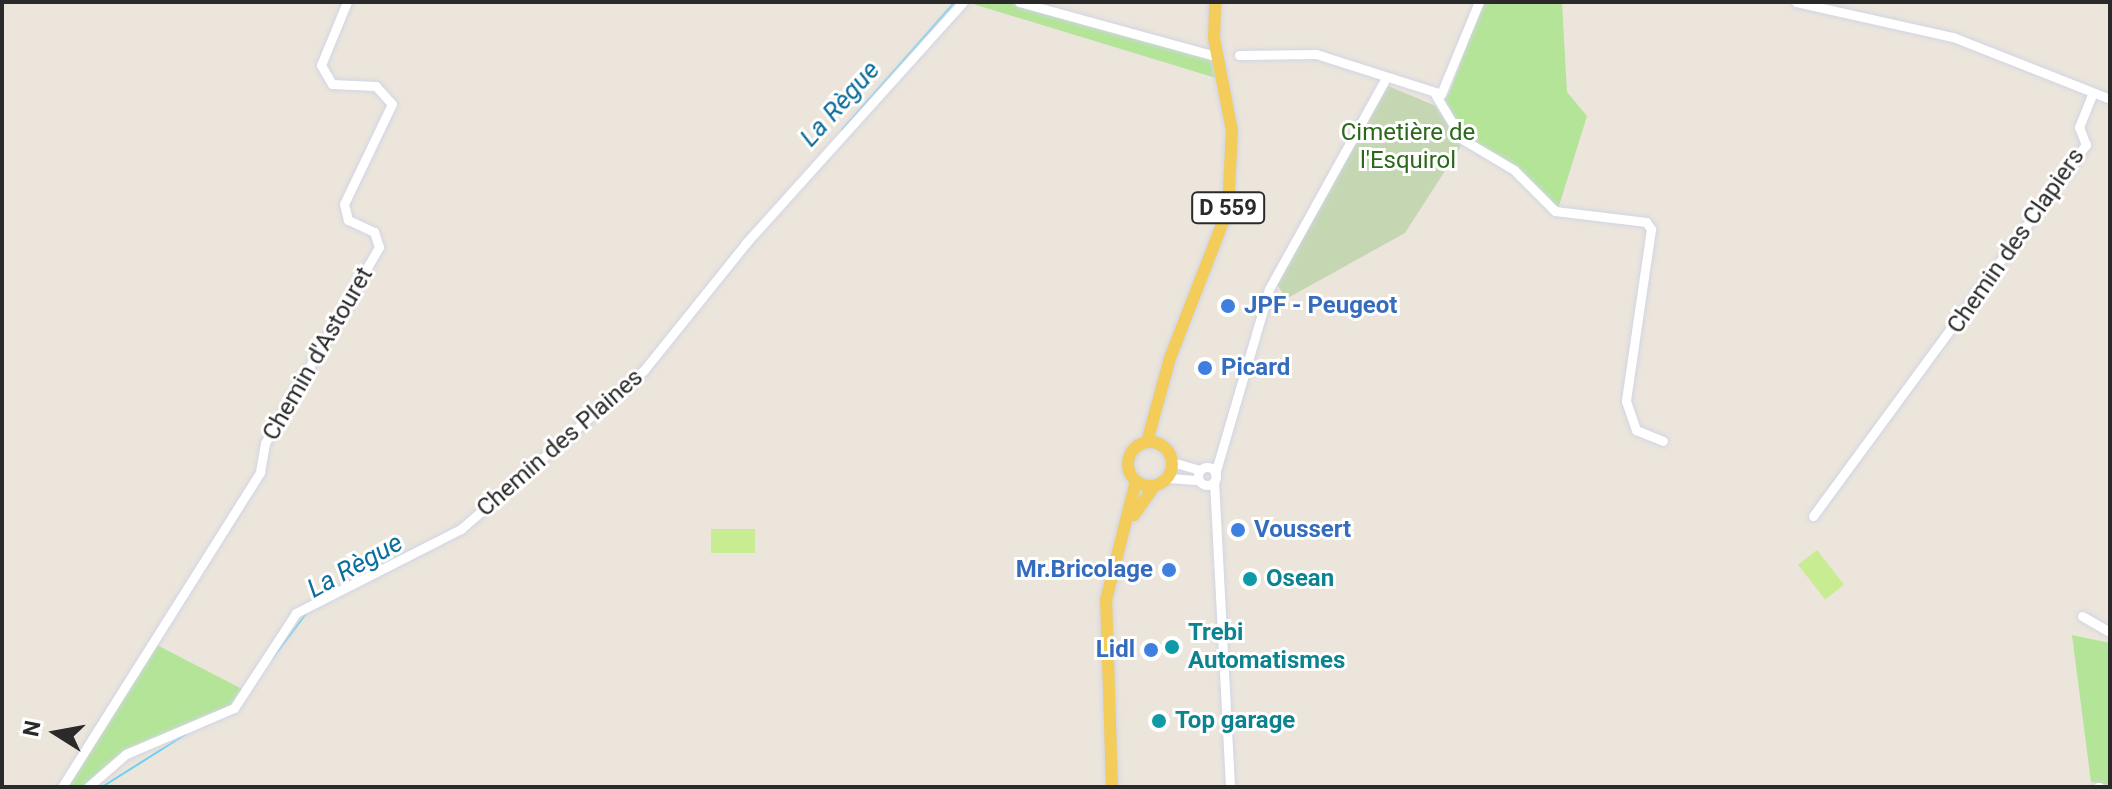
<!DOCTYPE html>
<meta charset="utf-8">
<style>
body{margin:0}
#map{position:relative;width:2112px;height:789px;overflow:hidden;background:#ece5dc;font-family:Roboto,sans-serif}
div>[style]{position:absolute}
.green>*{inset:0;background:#b3e497}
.cemetery>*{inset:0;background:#c5d7b2}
.pitch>*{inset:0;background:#c8ec92;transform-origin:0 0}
.stream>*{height:2px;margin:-1px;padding:0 1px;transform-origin:1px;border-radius:1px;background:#6cd0f1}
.roads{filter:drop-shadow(0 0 2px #d1d5e3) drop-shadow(0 0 2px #d1d5e3)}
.minor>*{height:9px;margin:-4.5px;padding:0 4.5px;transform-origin:4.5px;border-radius:4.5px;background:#fff}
.minor>.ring{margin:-4.5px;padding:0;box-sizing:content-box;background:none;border:9px solid #fff;border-radius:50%}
.major>*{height:12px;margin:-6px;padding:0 6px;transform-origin:6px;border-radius:6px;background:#f3cc5a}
.major>.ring{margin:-6px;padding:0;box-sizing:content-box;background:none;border:12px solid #f3cc5a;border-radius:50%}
.dots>*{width:22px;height:22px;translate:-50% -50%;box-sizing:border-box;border:4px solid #fff;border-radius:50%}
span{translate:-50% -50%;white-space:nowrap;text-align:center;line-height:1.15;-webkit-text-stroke:6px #fff;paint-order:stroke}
.shield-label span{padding:2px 6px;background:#fff;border:2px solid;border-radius:6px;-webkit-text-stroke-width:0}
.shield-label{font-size:22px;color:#2a2a2a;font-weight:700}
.park-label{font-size:24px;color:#2b6819}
.street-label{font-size:24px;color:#2a2a2a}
.shop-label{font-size:24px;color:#366cbe;font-weight:700}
.left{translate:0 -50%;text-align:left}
.right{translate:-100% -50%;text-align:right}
.culture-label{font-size:24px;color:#0d838f;font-weight:700}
.water-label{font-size:26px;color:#0b6e9d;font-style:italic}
.frame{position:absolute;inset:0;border:4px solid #2a2a2a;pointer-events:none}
.north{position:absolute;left:16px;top:693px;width:80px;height:80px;-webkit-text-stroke:6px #fff;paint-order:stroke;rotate:281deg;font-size:22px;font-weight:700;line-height:32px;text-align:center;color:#2a2a2a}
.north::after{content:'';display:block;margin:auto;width:28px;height:36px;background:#2a2a2a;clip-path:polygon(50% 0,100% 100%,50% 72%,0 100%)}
</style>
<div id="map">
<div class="green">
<div style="clip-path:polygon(1032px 2px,1212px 53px,1216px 78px,970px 3px)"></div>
<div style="clip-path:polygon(1483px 2px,1562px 2px,1567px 92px,1587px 116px,1559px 206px,1547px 209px,1512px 170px,1471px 148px,1434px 98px,1445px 100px,1450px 91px)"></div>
<div style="clip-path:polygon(2072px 635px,2110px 643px,2110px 785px,2091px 782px)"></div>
<div style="clip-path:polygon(153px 643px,244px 690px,229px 708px,123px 753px,83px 787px,67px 787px)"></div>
</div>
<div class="cemetery">
<div style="clip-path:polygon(1388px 86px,1436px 106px,1461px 146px,1405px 233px,1286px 299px,1277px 284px)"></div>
</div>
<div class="pitch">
<div style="left:711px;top:529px;width:44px;height:24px"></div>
<div style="left:1817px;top:550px;width:44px;height:24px;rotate:52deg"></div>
</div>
<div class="stream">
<div style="left:842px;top:130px;width:171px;rotate:-48.6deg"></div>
<div style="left:272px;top:659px;width:60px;rotate:-53.1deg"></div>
<div style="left:102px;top:787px;width:99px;rotate:-32.2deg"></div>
</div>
<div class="roads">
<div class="minor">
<div style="left:1019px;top:2px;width:206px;rotate:15.4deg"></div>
<div style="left:1796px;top:2px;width:161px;rotate:12.6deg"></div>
<div style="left:1953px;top:37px;width:169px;rotate:21.5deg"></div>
<div style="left:1239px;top:55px;width:77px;rotate:-0.7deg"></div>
<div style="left:1316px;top:54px;width:131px;rotate:17.7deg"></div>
<div style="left:1441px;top:94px;width:100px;rotate:-67.6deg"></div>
<div style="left:1435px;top:94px;width:52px;rotate:59deg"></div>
<div style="left:1462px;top:139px;width:61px;rotate:30.8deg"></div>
<div style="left:1514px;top:170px;width:58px;rotate:45deg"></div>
<div style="left:1555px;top:211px;width:92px;rotate:6.9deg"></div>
<div style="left:1646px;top:222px;width:9px;rotate:54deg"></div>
<div style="left:1651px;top:229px;width:174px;rotate:98.3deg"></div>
<div style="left:1626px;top:401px;width:31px;rotate:71deg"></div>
<div style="left:1636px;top:430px;width:29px;rotate:22deg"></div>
<div style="left:1172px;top:462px;width:29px;rotate:16deg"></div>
<div class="ring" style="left:1198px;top:467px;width:9px;height:9px"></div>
<div style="left:1215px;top:474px;width:193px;rotate:-73.7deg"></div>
<div style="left:1269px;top:289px;width:239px;rotate:-61deg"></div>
<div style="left:1168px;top:478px;width:31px;rotate:4deg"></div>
<div style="left:1214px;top:481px;width:306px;rotate:87deg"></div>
<div style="left:1813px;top:516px;width:461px;rotate:-53.7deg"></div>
<div style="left:2086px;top:145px;width:19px;rotate:-111deg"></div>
<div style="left:2079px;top:127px;width:35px;rotate:-68deg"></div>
<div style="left:2082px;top:616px;width:32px;rotate:30deg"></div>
<div style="left:62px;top:787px;width:372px;rotate:-57.8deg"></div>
<div style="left:260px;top:472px;width:29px;rotate:-80deg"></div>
<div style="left:265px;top:443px;width:227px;rotate:-59.8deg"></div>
<div style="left:379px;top:247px;width:16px;rotate:-108deg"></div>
<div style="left:374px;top:232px;width:29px;rotate:-155deg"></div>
<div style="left:348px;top:220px;width:16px;rotate:-104deg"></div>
<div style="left:344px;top:204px;width:111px;rotate:-64.4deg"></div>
<div style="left:392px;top:104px;width:24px;rotate:-132deg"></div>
<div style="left:376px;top:86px;width:44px;rotate:-177.4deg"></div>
<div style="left:332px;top:84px;width:22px;rotate:-120deg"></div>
<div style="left:321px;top:65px;width:68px;rotate:-67.6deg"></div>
<div style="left:88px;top:787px;width:50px;rotate:-41deg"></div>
<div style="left:126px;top:754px;width:117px;rotate:-23.1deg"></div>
<div style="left:234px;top:708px;width:113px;rotate:-56.9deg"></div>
<div style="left:296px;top:613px;width:185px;rotate:-27deg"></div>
<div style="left:461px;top:529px;width:242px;rotate:-41deg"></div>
<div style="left:644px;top:370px;width:163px;rotate:-51.2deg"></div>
<div style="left:746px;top:243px;width:324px;rotate:-48deg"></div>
<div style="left:2098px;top:787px;width:1px"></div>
</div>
<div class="major">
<div class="ring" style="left:1128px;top:442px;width:32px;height:32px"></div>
<div style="left:1147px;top:442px;width:87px;rotate:-74.7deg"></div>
<div style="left:1170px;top:358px;width:160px;rotate:-68.7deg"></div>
<div style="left:1228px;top:209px;width:78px;rotate:-87.1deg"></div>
<div style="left:1232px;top:131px;width:95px;rotate:-101deg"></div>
<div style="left:1214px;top:38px;width:36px;rotate:-88deg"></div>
<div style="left:1134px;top:515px;width:35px;rotate:-55deg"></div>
<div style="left:1112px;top:787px;width:187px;rotate:-91.8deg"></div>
<div style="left:1106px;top:600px;width:123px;rotate:-75.9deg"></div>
</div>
</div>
<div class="dots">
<div style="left:1228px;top:306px;background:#3f7fe0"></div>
<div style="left:1205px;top:368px;background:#3f7fe0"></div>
<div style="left:1238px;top:530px;background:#3f7fe0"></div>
<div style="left:1169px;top:570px;background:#3f7fe0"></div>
<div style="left:1250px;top:579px;background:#0f9aa8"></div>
<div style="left:1172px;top:647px;background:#0f9aa8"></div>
<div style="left:1151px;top:650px;background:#3f7fe0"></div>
<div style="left:1159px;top:721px;background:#0f9aa8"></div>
</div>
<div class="shield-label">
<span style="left:1228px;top:208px">D 559</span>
</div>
<div class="park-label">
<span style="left:1408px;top:147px">Cimetière de<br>l'Esquirol</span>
</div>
<div class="street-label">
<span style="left:2016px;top:241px;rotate:-55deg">Chemin des Clapiers</span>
<span style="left:318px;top:354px;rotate:-60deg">Chemin d'Astouret</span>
<span style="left:560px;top:443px;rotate:-41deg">Chemin des Plaines</span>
</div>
<div class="shop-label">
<span class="left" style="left:1244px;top:306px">JPF - Peugeot</span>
<span class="left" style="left:1221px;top:368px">Picard</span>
<span class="left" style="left:1254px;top:530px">Voussert</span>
<span class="right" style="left:1153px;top:570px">Mr.Bricolage</span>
<span class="right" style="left:1135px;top:650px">Lidl</span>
</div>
<div class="culture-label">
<span class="left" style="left:1266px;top:579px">Osean</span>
<span class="left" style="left:1188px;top:647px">Trebi<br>Automatismes</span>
<span class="left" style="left:1175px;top:721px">Top garage</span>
</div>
<div class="water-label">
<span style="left:840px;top:104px;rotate:-48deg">La Règue</span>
<span style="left:355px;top:566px;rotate:-29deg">La Règue</span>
</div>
<div class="frame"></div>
<div class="north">N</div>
</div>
